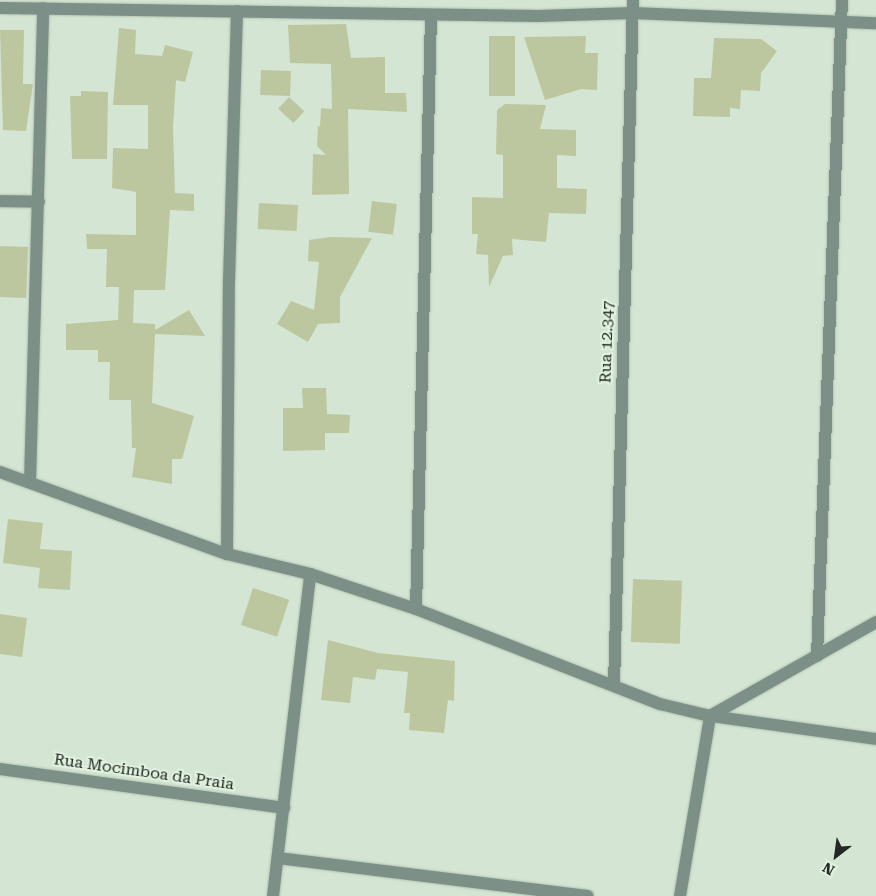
<!DOCTYPE html>
<style>
body{margin:0}
#map{position:relative;width:876px;height:896px;overflow:hidden;background:#d4e5d3;font-family:"Roboto Serif",serif}
div>[style]{position:absolute}
.building>*{inset:0;background:#bdc79f;transform-origin:0 0}
.roads{filter:drop-shadow(0 0 1px #b4c3b3) drop-shadow(0 0 1px #b4c3b3)}
.minor>*{height:12px;margin:-6px;padding:0 6px;transform-origin:6px;border-radius:6px;background:#7c9088}
.tertiary>*{height:12px;margin:-6px;padding:0 6px;transform-origin:6px;border-radius:6px;background:#7c9088}
span{translate:-50% -50%;white-space:nowrap;text-align:center;line-height:1.15;-webkit-text-stroke:4px #e1f2e0;paint-order:stroke}
.street-label{font-size:16px;color:#222822}
.north{position:absolute;left:811px;top:831px;width:50px;height:50px;-webkit-text-stroke:4px #e1f2e0;paint-order:stroke;rotate:210deg;font-size:14px;font-weight:700;line-height:20px;text-align:center;color:#222822}
.north::after{content:'';display:block;margin:auto;width:18px;height:22px;background:#222822;clip-path:polygon(50% 0,100% 100%,50% 72%,0 100%)}
</style>
<div id="map">
<div class="building">
<div style="clip-path:polygon(346px 24px,351px 58px,385px 57px,385px 93px,406px 93px,407px 112px,348px 109px,349px 194px,312px 195px,313px 154px,326px 155px,317px 146px,318px 125px,320px 127px,321px 108px,332px 109px,331px 64px,290px 63px,288px 25px)"></div>
<div style="clip-path:polygon(119px 28px,136px 30px,135px 54px,162px 56px,165px 45px,193px 52px,185px 82px,176px 80px,173px 127px,175px 193px,194px 194px,194px 211px,170px 210px,165px 290px,134px 290px,133px 323px,155px 324px,155px 330px,189px 310px,205px 336px,155px 334px,152px 403px,194px 416px,182px 459px,172px 459px,172px 484px,132px 477px,136px 448px,132px 448px,131px 400px,109px 400px,110px 362px,98px 362px,98px 350px,66px 350px,66px 324px,118px 320px,119px 287px,106px 287px,107px 249px,87px 249px,86px 234px,136px 235px,136px 192px,112px 188px,113px 148px,148px 149px,148px 105px,113px 105px)"></div>
<div style="clip-path:polygon(0 30px,24px 30px,23px 84px,33px 84px,26px 131px,3px 130px)"></div>
<div style="left:489px;top:36px;width:26px;height:60px"></div>
<div style="clip-path:polygon(586px 36px,585px 53px,598px 53px,597px 90px,581px 89px,545px 100px,524px 37px)"></div>
<div style="clip-path:polygon(714px 38px,761px 39px,777px 51px,761px 73px,760px 91px,741px 90px,740px 109px,730px 108px,730px 117px,693px 116px,694px 78px,711px 78px)"></div>
<div style="left:261px;top:70px;width:30px;height:25px;rotate:2deg"></div>
<div style="clip-path:polygon(81px 91px,108px 92px,107px 159px,72px 159px,70px 96px,81px 96px)"></div>
<div style="left:289px;top:97px;width:21px;height:16px;rotate:43deg"></div>
<div style="clip-path:polygon(505px 104px,546px 105px,540px 129px,576px 130px,576px 156px,557px 155px,557px 188px,587px 189px,586px 214px,549px 213px,546px 242px,512px 239px,513px 255px,503px 256px,489px 287px,488px 255px,476px 254px,478px 234px,472px 234px,472px 197px,503px 198px,503px 155px,496px 154px,497px 110px)"></div>
<div style="left:372px;top:201px;width:25px;height:31px;rotate:7deg"></div>
<div style="left:259px;top:203px;width:39px;height:26px;rotate:3deg"></div>
<div style="clip-path:polygon(330px 237px,372px 238px,340px 297px,340px 323px,318px 324px,308px 342px,277px 324px,291px 301px,314px 310px,319px 262px,308px 261px,309px 240px)"></div>
<div style="left:0;top:246px;width:28px;height:51px;rotate:2deg"></div>
<div style="clip-path:polygon(302px 388px,326px 388px,327px 414px,350px 415px,349px 433px,325px 433px,325px 450px,283px 451px,283px 408px,303px 408px)"></div>
<div style="clip-path:polygon(8px 519px,43px 523px,40px 549px,72px 551px,70px 590px,38px 588px,40px 568px,3px 563px)"></div>
<div style="left:633px;top:579px;width:49px;height:63px;rotate:2deg"></div>
<div style="left:253px;top:588px;width:38px;height:39px;rotate:18deg"></div>
<div style="clip-path:polygon(0 614px,27px 618px,22px 657px,0 654px)"></div>
<div style="clip-path:polygon(328px 640px,378px 653px,455px 661px,454px 701px,448px 700px,444px 733px,409px 730px,410px 713px,404px 713px,408px 672px,377px 669px,375px 680px,353px 677px,350px 703px,321px 700px)"></div>
</div>
<div class="roads">
<div class="minor">
<div style="left:0;top:8px;width:538px;rotate:0.85deg"></div>
<div style="left:538px;top:16px;width:95px;rotate:-1.8deg"></div>
<div style="left:633px;top:13px;width:243px;rotate:2.4deg"></div>
<div style="left:0;top:201px;width:39px;rotate:1deg"></div>
<div style="left:30px;top:482px;width:474px;rotate:-88.4deg"></div>
<div style="left:227px;top:554px;width:273px;rotate:-89.6deg"></div>
<div style="left:229px;top:281px;width:270px;rotate:-88.3deg"></div>
<div style="left:416px;top:609px;width:594px;rotate:-88.55deg"></div>
<div style="left:817px;top:656px;width:656px;rotate:-87.82deg"></div>
<div style="left:614px;top:685px;width:685px;rotate:-88.41deg"></div>
<div style="left:710px;top:716px;width:168px;rotate:7.9deg"></div>
<div style="left:0;top:769px;width:287px;rotate:7.8deg"></div>
<div style="left:278px;top:858px;width:312px;rotate:7deg"></div>
<div style="left:273px;top:896px;width:324px;rotate:-83.4deg"></div>
</div>
<div class="tertiary">
<div style="left:0;top:472px;width:241px;rotate:19.9deg"></div>
<div style="left:227px;top:554px;width:85px;rotate:13.5deg"></div>
<div style="left:310px;top:574px;width:112px;rotate:18.3deg"></div>
<div style="left:416px;top:609px;width:262px;rotate:21.3deg"></div>
<div style="left:660px;top:704px;width:51px;rotate:13.5deg"></div>
<div style="left:710px;top:716px;width:191px;rotate:-29.5deg"></div>
<div style="left:680px;top:896px;width:182px;rotate:-80.5deg"></div>
</div>
</div>
<div class="street-label">
<span style="left:607px;top:342px;rotate:-88deg">Rua 12.347</span>
<span style="left:144px;top:772px;rotate:8deg">Rua Mocimboa da Praia</span>
</div>
<div class="north">N</div>
</div>
